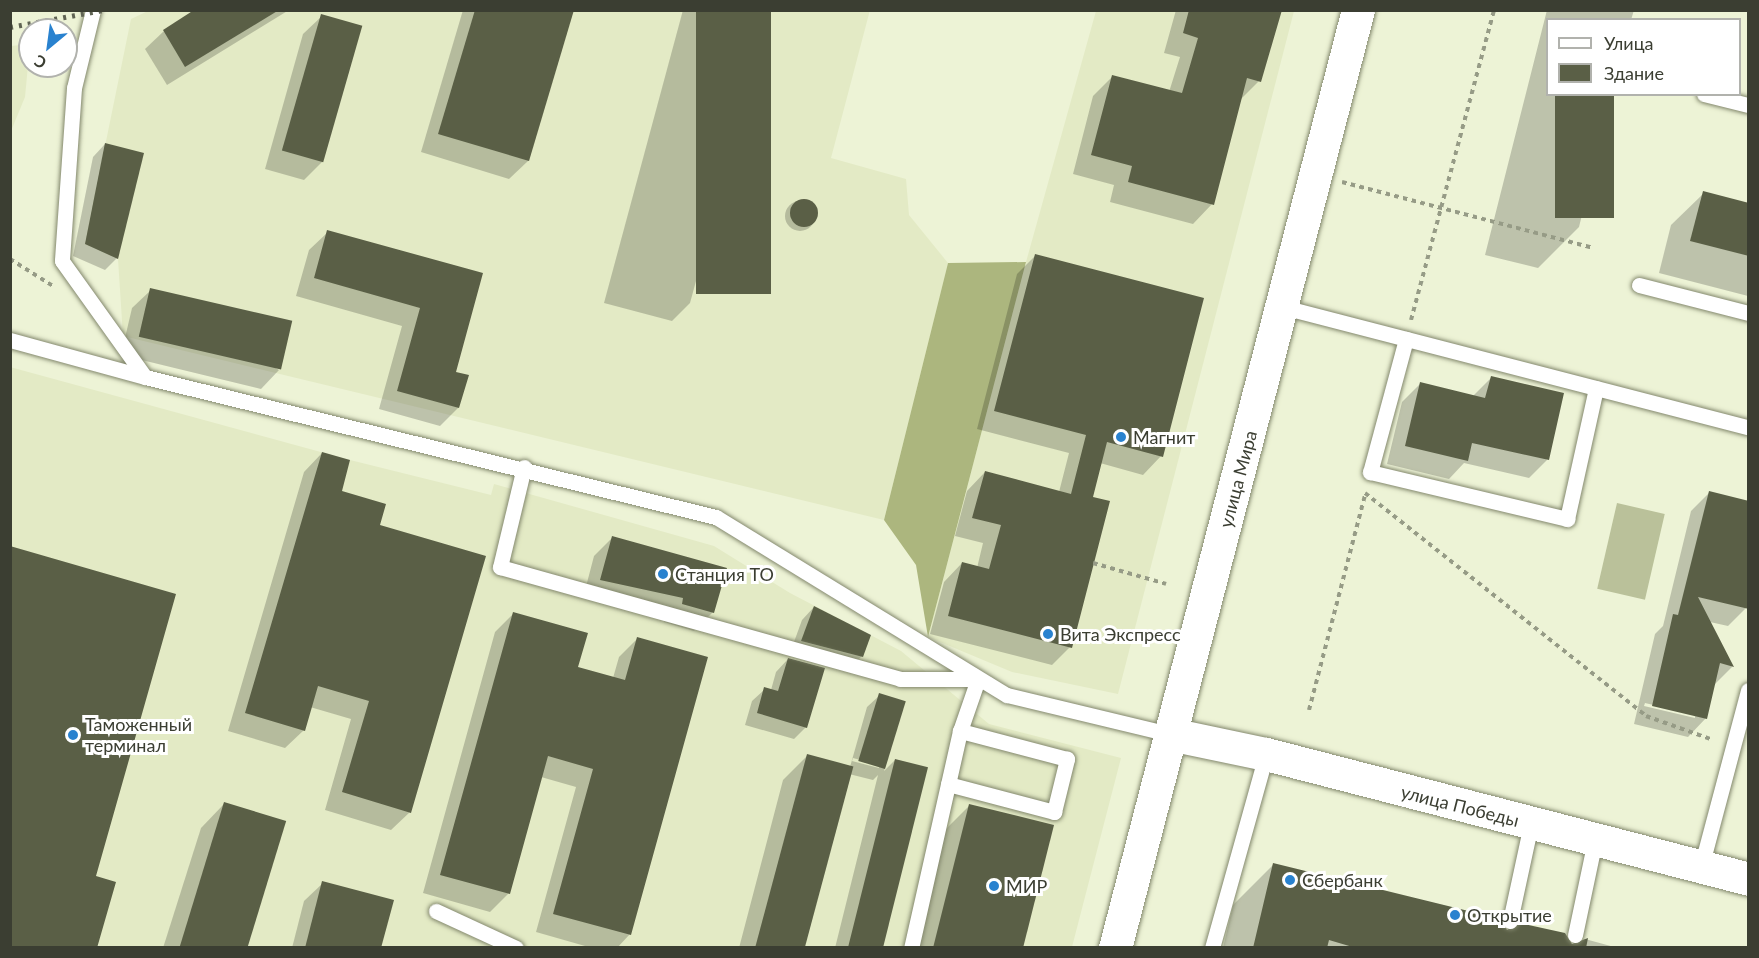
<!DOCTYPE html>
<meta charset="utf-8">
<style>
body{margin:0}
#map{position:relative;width:1759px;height:958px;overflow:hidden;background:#edf3d6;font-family:Lato,sans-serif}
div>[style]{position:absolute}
.built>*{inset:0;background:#e3eac5}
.green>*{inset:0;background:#bac19a;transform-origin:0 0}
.forest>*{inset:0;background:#acb67e}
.shadow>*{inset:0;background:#0003}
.round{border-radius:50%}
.building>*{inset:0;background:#5a5f46;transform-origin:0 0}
.path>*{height:4px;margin-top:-2px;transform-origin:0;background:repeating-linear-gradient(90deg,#969b86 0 4.5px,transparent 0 9px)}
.roads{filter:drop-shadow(0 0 2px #83886d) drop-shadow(0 0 2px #83886d)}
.service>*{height:15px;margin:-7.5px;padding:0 7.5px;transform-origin:7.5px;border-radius:7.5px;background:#fff}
.secondary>*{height:33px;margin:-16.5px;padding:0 16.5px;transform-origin:16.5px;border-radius:16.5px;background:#fff}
.rail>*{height:4.5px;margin-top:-2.25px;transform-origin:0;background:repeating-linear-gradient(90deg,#5f6353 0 3px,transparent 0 9px)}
.dots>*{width:16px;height:16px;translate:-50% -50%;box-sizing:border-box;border:3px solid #fff;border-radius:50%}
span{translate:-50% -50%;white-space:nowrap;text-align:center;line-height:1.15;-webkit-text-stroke:6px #fff;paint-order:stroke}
.poi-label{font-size:18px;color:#3b3e32}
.left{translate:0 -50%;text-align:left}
.street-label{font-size:18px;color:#3b3e32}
.frame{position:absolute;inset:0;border:12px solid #3b3e32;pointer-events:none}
.legend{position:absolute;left:1546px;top:18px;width:195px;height:78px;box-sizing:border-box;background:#fff;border:2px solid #b1b2ad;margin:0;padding:8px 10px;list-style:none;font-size:18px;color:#3b3e32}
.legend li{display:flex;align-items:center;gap:12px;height:30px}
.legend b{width:30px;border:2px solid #b1b2ad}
.north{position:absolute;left:18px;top:18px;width:60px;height:60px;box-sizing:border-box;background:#fff;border:2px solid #b1b2ad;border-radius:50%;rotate:209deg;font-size:16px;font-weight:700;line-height:24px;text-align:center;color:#3b3e32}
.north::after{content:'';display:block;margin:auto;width:21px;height:27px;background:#2982cf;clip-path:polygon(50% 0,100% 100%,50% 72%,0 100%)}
</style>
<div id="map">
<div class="built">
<div style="clip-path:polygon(870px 10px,831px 158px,906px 179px,909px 215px,948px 263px,884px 520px,123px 336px,118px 259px,85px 244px,131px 19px,148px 11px)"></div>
<div style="clip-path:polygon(1096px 11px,1294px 11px,1118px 694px,1012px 672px,928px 637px,1026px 262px)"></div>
<div style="clip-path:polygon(30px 44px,25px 97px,11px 131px,11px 46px)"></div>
<div style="clip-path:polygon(10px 367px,350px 460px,491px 495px,494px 484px,714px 546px,790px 593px,901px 651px,989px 724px,1121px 758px,1072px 947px,11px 947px)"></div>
</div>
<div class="green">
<div style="left:1617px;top:503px;width:49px;height:88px;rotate:13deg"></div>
</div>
<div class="forest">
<div style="clip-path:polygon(1026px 262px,928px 637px,916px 565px,884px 520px,948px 263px)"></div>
</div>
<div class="shadow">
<div style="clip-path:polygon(197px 10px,289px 10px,167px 85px,145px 49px,164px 31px)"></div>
<div style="clip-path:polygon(463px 10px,572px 10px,528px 161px,509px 179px,421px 152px)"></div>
<div style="clip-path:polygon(683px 10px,770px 10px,690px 303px,672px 321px,604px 303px)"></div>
<div style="clip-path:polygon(1176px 10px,1280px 10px,1259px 81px,1239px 101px,1212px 204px,1193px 224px,1110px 202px,1114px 185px,1073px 174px,1093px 96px,1112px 77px,1169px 92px,1180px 57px,1164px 53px)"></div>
<div style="clip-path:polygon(1547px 10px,1634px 10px,1631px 20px,1548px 20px,1548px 94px,1612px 94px,1579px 227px,1538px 268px,1485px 255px)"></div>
<div style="clip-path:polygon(322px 16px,322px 162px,304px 180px,265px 169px,303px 34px)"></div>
<div style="clip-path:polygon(105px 144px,117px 258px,105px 270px,73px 256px,93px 157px)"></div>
<div style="clip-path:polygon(1704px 193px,1748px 204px,1748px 296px,1659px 273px,1671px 225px)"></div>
<div class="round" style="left:785px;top:201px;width:30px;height:30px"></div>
<div style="clip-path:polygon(328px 232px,481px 274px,454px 373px,458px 408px,440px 426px,379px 409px,402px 326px,296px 296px,309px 250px)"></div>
<div style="clip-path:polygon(1036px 255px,1161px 456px,1143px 475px,1100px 463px,1091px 498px,1070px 647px,1052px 665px,930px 634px,944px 582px,962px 563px,977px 568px,983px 543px,955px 536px,967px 491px,985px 472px,1059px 492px,1069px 453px,977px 429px,1017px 274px)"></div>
<div style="clip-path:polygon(151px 290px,279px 370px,261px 389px,121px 355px,132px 308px)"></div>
<div style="clip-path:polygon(1491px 378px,1547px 460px,1529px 478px,1464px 463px,1449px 479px,1387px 464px,1402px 402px,1420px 384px,1473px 396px)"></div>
<div style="clip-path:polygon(322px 453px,340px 492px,378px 526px,410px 812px,391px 830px,325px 810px,351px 719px,310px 707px,304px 730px,285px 748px,228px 731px,304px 472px)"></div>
<div style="clip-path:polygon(evenodd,1709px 493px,1746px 608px,1728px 626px,1710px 622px,1732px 667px,1714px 685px,1706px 718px,1688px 737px,1634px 724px,1655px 634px,1663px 626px,1691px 511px,1709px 493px,1645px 703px,1695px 715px,1695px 718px,1644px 706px,1645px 703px)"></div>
<div style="clip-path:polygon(612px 538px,713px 612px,694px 631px,664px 622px,666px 616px,583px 598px,594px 556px)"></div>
<div style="clip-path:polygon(814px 607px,862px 656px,849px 668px,790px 653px,802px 620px)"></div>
<div style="clip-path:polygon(513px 614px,577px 668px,613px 678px,619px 657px,637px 639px,630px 934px,617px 948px,592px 948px,536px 932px,576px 787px,541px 777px,509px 893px,490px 912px,423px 893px,495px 632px)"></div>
<div style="clip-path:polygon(788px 659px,806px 727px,794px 739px,745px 725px,752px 701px,765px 689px,771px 690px,776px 672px)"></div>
<div style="clip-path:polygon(evenodd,880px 695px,904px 702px,884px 771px,895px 760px,882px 948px,835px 948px,878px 775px,873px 780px,849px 774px,803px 948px,739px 948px,783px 780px,807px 756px,850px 767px,867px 707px,880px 695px,853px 758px,879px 765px,879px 768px,852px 761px,853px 758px)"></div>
<div style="clip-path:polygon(224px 804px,246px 948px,163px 948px,201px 828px)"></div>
<div style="clip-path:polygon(969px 806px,1022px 948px,916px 948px,946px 829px)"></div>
<div style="clip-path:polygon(1274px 864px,1507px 932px,1572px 946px,1585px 939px,1618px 948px,1223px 948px,1233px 905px)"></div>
<div style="clip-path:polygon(323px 883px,380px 948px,292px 948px,304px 901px)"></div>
</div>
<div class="building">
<div style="clip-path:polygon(194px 10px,279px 10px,185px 67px,163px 30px)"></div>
<div style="clip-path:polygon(475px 10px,574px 10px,529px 161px,438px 134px)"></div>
<div style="left:696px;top:10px;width:75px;height:284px"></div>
<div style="clip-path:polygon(1189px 10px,1282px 10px,1261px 82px,1247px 78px,1214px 205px,1128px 182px,1132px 166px,1091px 155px,1112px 75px,1182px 93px,1198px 38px,1183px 33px)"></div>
<div style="left:321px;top:14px;width:43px;height:142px;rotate:16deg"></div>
<div style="left:1555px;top:94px;width:59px;height:124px"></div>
<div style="clip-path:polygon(105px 143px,144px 153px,118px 259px,85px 244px)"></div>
<div style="clip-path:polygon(1703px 191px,1749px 203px,1749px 256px,1690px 241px)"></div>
<div class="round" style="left:790px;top:199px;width:28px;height:28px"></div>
<div style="clip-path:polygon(327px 230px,483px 273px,456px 372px,469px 375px,459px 408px,397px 391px,420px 308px,314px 278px)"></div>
<div style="clip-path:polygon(1035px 254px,1204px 298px,1163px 457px,1107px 442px,1093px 497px,1110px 501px,1072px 648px,948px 616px,962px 562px,989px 569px,1001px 525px,972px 518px,985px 471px,1071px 494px,1086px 435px,994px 411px)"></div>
<div style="left:150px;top:288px;width:146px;height:50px;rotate:13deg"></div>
<div style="clip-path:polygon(1491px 376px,1564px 393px,1549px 460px,1472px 443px,1468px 461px,1405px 446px,1420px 382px,1485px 398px)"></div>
<div style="clip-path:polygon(322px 452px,350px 460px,342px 491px,386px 504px,380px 525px,486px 556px,411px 813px,342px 792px,369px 701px,318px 686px,305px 731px,245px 713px)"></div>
<div style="clip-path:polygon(1709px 491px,1749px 501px,1749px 609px,1698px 597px,1734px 667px,1720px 663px,1707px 719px,1652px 706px,1673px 614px,1678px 615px)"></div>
<div style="clip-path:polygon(612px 536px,727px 568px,714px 613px,682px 604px,683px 598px,600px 580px)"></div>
<div style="clip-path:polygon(10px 546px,176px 594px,96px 876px,116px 882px,97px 948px,10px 948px)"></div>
<div style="clip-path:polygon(814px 606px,871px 635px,863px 657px,801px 641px)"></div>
<div style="clip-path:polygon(513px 612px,588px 633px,578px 667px,625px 680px,637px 637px,708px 657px,631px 935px,553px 914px,593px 769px,548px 756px,510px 894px,440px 875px)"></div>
<div style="clip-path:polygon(788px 658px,825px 668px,807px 728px,757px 713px,764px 687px,778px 691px)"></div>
<div style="left:879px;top:693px;width:28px;height:71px;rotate:17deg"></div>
<div style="left:807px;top:754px;width:48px;height:201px;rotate:15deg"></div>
<div style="left:895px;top:759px;width:34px;height:195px;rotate:14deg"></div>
<div style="left:224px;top:802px;width:65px;height:153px;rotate:17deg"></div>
<div style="clip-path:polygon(969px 804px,1054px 825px,1023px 948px,933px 948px)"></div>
<div style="clip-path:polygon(1273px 863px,1501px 919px,1507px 930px,1520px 923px,1565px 933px,1572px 944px,1588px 938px,1586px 948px,1356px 948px,1329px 940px,1327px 948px,1253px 948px)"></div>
<div style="clip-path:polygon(322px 881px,394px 900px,381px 948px,305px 948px)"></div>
</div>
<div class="path">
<div style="left:1342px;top:182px;width:260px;rotate:14.7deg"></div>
<div style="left:10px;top:259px;width:51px;rotate:32.1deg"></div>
<div style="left:1411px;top:320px;width:321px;rotate:-75deg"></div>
<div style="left:1365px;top:493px;width:359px;rotate:38.4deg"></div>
<div style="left:1646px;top:716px;width:71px;rotate:19.7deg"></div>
<div style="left:1093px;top:563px;width:76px;rotate:16deg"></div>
<div style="left:1309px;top:710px;width:222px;rotate:-75.4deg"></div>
</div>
<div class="roads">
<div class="service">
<div style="left:93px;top:10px;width:80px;rotate:103.7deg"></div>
<div style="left:74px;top:88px;width:173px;rotate:94deg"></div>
<div style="left:62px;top:261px;width:143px;rotate:54.4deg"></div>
<div style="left:1704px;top:94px;width:45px;rotate:14deg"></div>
<div style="left:1639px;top:285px;width:113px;rotate:14.4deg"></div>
<div style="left:1283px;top:307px;width:480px;rotate:14.5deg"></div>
<div style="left:1406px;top:339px;width:138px;rotate:105.1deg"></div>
<div style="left:1370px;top:472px;width:203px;rotate:13.4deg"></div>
<div style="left:1567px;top:519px;width:134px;rotate:-77.5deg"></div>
<div style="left:10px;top:340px;width:140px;rotate:15.3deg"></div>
<div style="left:145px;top:377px;width:588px;rotate:13.78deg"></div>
<div style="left:716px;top:517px;width:341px;rotate:31.5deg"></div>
<div style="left:1007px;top:695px;width:168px;rotate:13.5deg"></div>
<div style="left:524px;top:467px;width:103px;rotate:103.5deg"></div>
<div style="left:500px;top:567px;width:415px;rotate:15.6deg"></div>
<div style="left:900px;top:679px;width:78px"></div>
<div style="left:978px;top:679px;width:55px;rotate:109.1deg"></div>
<div style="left:960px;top:731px;width:222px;rotate:102.7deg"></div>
<div style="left:948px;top:784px;width:110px;rotate:14.8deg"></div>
<div style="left:1054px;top:812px;width:55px;rotate:-76.2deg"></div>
<div style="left:1067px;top:759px;width:111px;rotate:-165.3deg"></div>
<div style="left:1701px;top:867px;width:183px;rotate:-75.1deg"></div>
<div style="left:436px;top:911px;width:88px;rotate:24.8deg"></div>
<div style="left:1510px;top:921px;width:99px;rotate:-77.8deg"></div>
<div style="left:1575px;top:935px;width:97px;rotate:-78.1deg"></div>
<div style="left:1212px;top:948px;width:201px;rotate:-74.4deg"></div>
</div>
<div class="secondary">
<div style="left:1170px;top:734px;width:98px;rotate:11.8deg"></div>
<div style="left:1266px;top:754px;width:498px;rotate:14.5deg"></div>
<div style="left:1115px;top:948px;width:969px;rotate:-75.48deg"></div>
</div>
</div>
<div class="rail">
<div style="left:10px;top:27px;width:96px;rotate:-10.3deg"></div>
</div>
<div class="dots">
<div style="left:1121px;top:437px;background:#2982cf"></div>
<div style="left:663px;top:574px;background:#2982cf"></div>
<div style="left:1048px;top:634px;background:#2982cf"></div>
<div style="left:73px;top:735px;background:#2982cf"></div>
<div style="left:1290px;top:880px;background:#2982cf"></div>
<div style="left:994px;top:886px;background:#2982cf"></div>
<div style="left:1455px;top:915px;background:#2982cf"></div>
</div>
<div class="poi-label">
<span class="left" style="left:1133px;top:437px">Магнит</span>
<span class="left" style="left:675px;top:574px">Станция ТО</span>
<span class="left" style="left:1060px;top:634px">Вита Экспресс</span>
<span class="left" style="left:85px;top:735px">Таможенный<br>терминал</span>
<span class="left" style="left:1302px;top:880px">Сбербанк</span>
<span class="left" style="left:1006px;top:886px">МИР</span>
<span class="left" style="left:1467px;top:915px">Открытие</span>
</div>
<div class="street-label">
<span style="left:1238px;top:479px;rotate:-75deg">улица Мира</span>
<span style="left:1460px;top:806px;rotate:14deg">улица Победы</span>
</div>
<div class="frame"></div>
<ul class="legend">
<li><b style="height:8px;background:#fff"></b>Улица</li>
<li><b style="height:16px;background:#5a5f46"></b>Здание</li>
</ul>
<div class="north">С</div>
</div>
